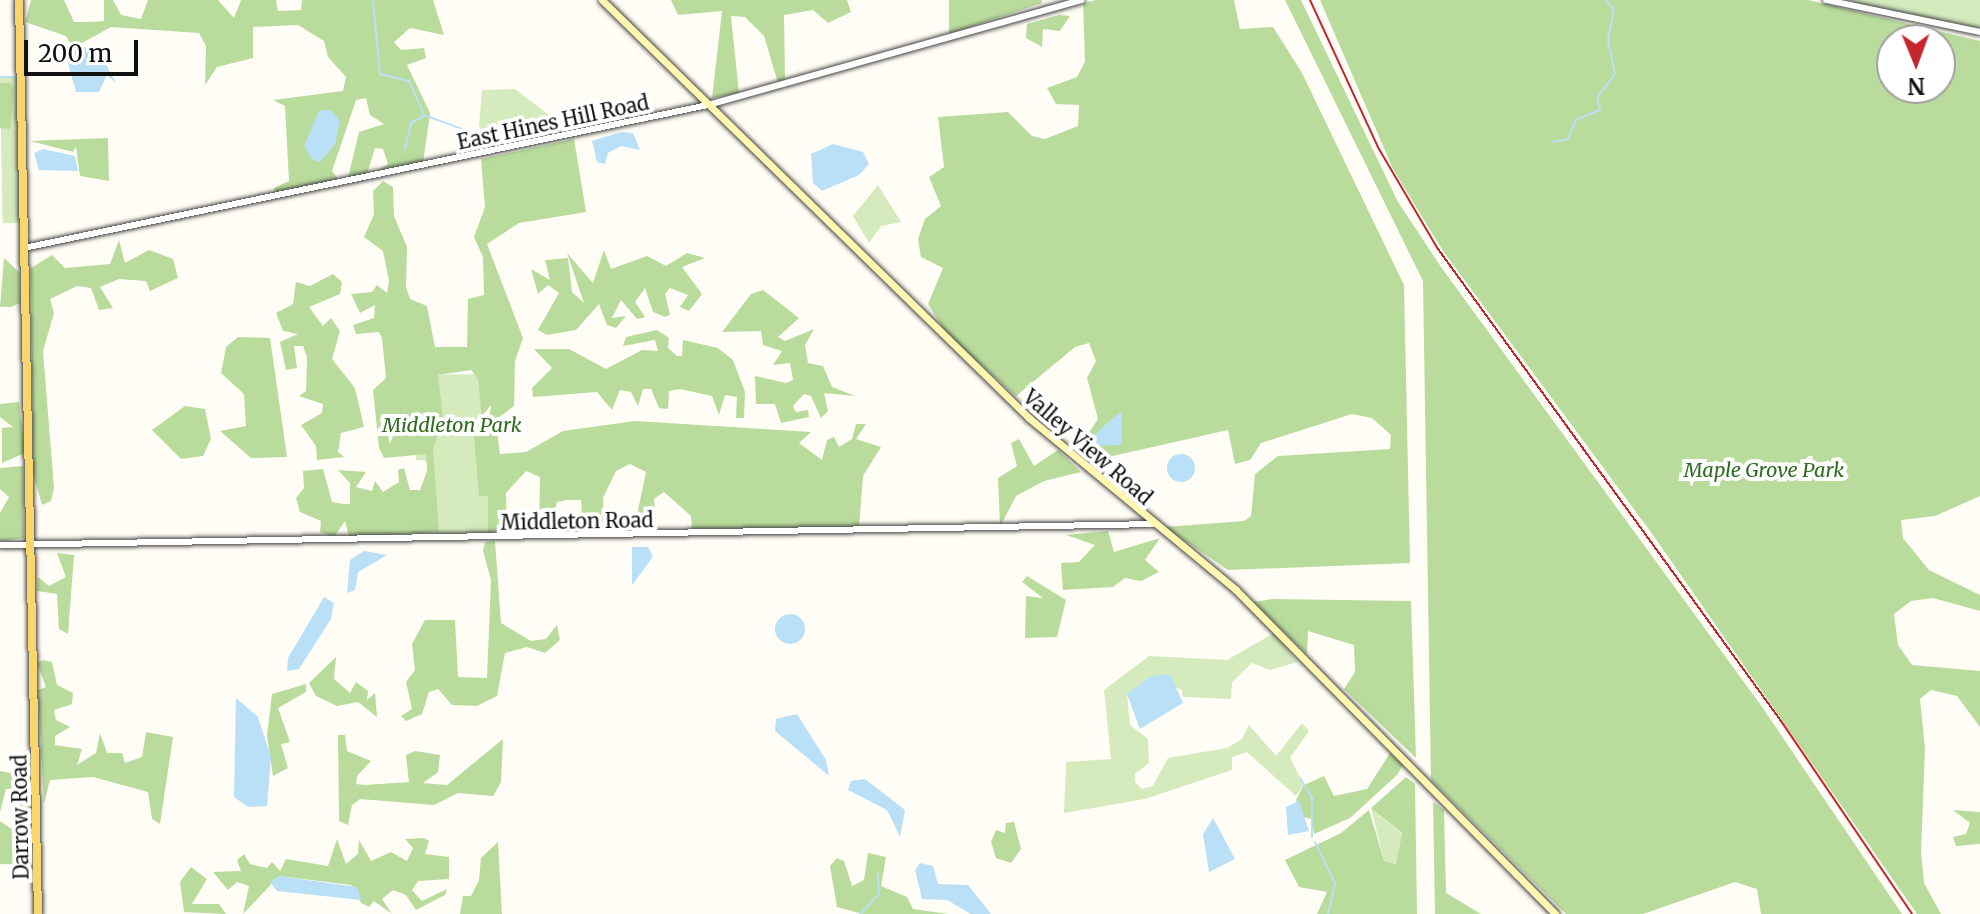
<!DOCTYPE html>
<style>
body{margin:0}
#map{position:relative;width:1980px;height:914px;overflow:hidden;background:#fffdf5;font-family:Merriweather,serif}
div>[style]{position:absolute}
.green>*{inset:0;background:#d5ebbd;transform-origin:0 0}
.forest>*{inset:0;background:#b9dc9c}
.water>*{inset:0;background:#b9e0f7}
.round{border-radius:50%}
.stream>*{height:2px;margin:-1px;padding:0 1px;transform-origin:1px;border-radius:1px;background:#b9e0f7}
.roads{filter:drop-shadow(0 0 2px #444) drop-shadow(0 0 2px #444)}
.tertiary>*{height:6px;margin:-3px;padding:0 3px;transform-origin:3px;border-radius:3px;background:#fff}
.secondary>*{height:7px;margin:-3.5px;padding:0 3.5px;transform-origin:3.5px;border-radius:3.5px;background:#fff6b0}
.primary>*{height:8px;margin:-4px;padding:0 4px;transform-origin:4px;border-radius:4px;background:#f9d66b}
.rail>*{height:2px;margin:-1px;padding:0 1px;transform-origin:1px;border-radius:1px;background:#c4262e}
span{translate:-50% -50%;white-space:nowrap;text-align:center;line-height:1.15;-webkit-text-stroke:8px #fff;paint-order:stroke}
.street-label{font-size:20px;color:#111}
.park-label{font-size:20px;color:#2f6b1f;font-style:italic}
.north{position:absolute;left:1876px;top:24px;width:80px;height:80px;box-sizing:border-box;background:#fff;border:2px solid #a0a0a0;border-radius:50%;rotate:179deg;font-size:22px;font-weight:700;line-height:32px;text-align:center;color:#111}
.north::after{content:'';display:block;margin:auto;width:28px;height:36px;background:#c4262e;clip-path:polygon(50% 0,100% 100%,50% 72%,0 100%)}
.scale{position:absolute;left:24px;top:40px;width:114px;height:36px;box-sizing:border-box;border:4px solid #111;border-top:0;padding-left:10px;font-size:24px;line-height:28px;white-space:nowrap;color:#111;-webkit-text-stroke:6px #fff;paint-order:stroke}
</style>
<div id="map">
<div class="green">
<div style="clip-path:polygon(1847px 0,1980px 0,1980px 28px,1930px 21px)"></div>
<div style="left:21px;top:77px;width:146px;height:21px;rotate:89deg"></div>
<div style="clip-path:polygon(515px 89px,549px 115px,553px 135px,486px 143px,479px 125px,482px 90px)"></div>
<div style="clip-path:polygon(878px 185px,901px 222px,881px 226px,869px 243px,853px 216px)"></div>
<div style="clip-path:polygon(489px 374px,491px 538px,436px 539px,433px 461px,416px 460px,410px 375px)"></div>
<div style="clip-path:polygon(1274px 633px,1297px 662px,1270px 670px,1252px 663px,1232px 682px,1231px 699px,1183px 697px,1182px 690px,1151px 676px,1127px 694px,1130px 725px,1148px 739px,1149px 763px,1135px 774px,1135px 782px,1142px 789px,1153px 786px,1168px 758px,1227px 748px,1242px 739px,1249px 725px,1276px 756px,1302px 723px,1309px 731px,1290px 758px,1304px 785px,1296px 796px,1247px 752px,1232px 757px,1232px 770px,1145px 799px,1064px 813px,1066px 762px,1111px 759px,1104px 690px,1149px 656px,1227px 660px)"></div>
<div style="clip-path:polygon(1371px 808px,1402px 834px,1396px 864px,1384px 861px)"></div>
</div>
<div class="forest">
<div style="clip-path:polygon(31px 0,64px 0,74px 22px,88px 22px,104px 21px,104px 0,113px 0,121px 15px,141px 19px,148px 0,218px 0,234px 18px,241px 0,276px 0,278px 11px,301px 10px,302px 0,433px 0,444px 35px,410px 28px,394px 42px,401px 50px,424px 48px,426px 58px,407px 65px,430px 113px,423px 163px,373px 174px,388px 164px,383px 149px,375px 148px,367px 174px,348px 178px,359px 132px,384px 124px,370px 115px,366px 98px,356px 100px,332px 171px,339px 180px,275px 194px,274px 188px,289px 181px,285px 106px,273px 100px,343px 91px,346px 77px,328px 57px,324px 41px,298px 25px,253px 27px,253px 58px,217px 67px,205px 85px,206px 46px,199px 33px,111px 27px,73px 48px,66px 36px,25px 22px)"></div>
<div style="clip-path:polygon(671px 0,847px 0,851px 12px,828px 23px,813px 10px,784px 15px,785px 79px,778px 83px,764px 36px,745px 17px,731px 16px,739px 93px,712px 98px,722px 11px,678px 15px)"></div>
<div style="clip-path:polygon(949px 0,1042px 0,1042px 3px,949px 34px)"></div>
<div style="clip-path:polygon(1096px 0,1234px 0,1240px 29px,1273px 27px,1302px 73px,1404px 285px,1410px 563px,1228px 570px,1165px 527px,1244px 521px,1251px 516px,1255px 474px,1278px 456px,1390px 449px,1391px 435px,1372px 418px,1352px 414px,1261px 443px,1250px 460px,1235px 464px,1228px 430px,1086px 462px,1076px 452px,1098px 419px,1087px 378px,1096px 361px,1089px 343px,1075px 347px,1016px 396px,946px 333px,928px 304px,943px 268px,921px 257px,918px 239px,925px 219px,941px 206px,929px 177px,944px 167px,938px 117px,1008px 112px,1032px 136px,1045px 139px,1078px 126px,1079px 105px,1056px 104px,1047px 88px,1077px 77px,1085px 62px,1083px 3px)"></div>
<div style="clip-path:polygon(1285px 0,1301px 0,1398px 202px,1441px 267px,1760px 704px,1902px 914px,1761px 914px,1757px 889px,1735px 882px,1643px 914px,1566px 914px,1431px 780px,1423px 281px)"></div>
<div style="clip-path:polygon(evenodd,1320px 0,1808px 0,1980px 41px,1980px 496px,1935px 516px,1901px 520px,1903px 538px,1929px 570px,1980px 595px,1980px 611px,1933px 598px,1911px 601px,1894px 614px,1898px 645px,1912px 665px,1980px 671px,1980px 727px,1957px 696px,1931px 690px,1920px 699px,1925px 749px,1921px 852px,1924px 883px,1941px 914px,1917px 914px,1653px 535px,1443px 251px,1393px 169px,1320px 0,1892px 40px,1940px 40px,1940px 88px,1892px 88px,1892px 40px)"></div>
<div style="clip-path:polygon(1059px 15px,1070px 16px,1060px 31px,1043px 29px,1042px 47px,1026px 38px,1027px 24px)"></div>
<div style="clip-path:polygon(0 83px,11px 83px,14px 91px,10px 129px,0 128px)"></div>
<div style="clip-path:polygon(108px 138px,109px 181px,80px 176px,76px 147px,73px 152px,30px 141px)"></div>
<div style="clip-path:polygon(574px 139px,586px 212px,519px 223px,487px 244px,523px 338px,515px 361px,514px 406px,491px 423px,482px 420px,478px 379px,471px 370px,438px 375px,443px 418px,433px 449px,439px 532px,349px 537px,345px 521px,334px 537px,320px 532px,321px 521px,300px 512px,296px 498px,304px 488px,303px 471px,323px 469px,332px 502px,344px 504px,350px 504px,350px 483px,338px 470px,366px 472px,356px 487px,372px 491px,375px 481px,383px 492px,399px 482px,398px 470px,404px 468px,410px 490px,420px 490px,427px 471px,426px 454px,384px 458px,379px 448px,373px 390px,386px 378px,382px 338px,379px 332px,356px 334px,353px 325px,374px 318px,375px 305px,360px 313px,351px 294px,372px 292px,377px 285px,387px 293px,389px 281px,383px 251px,364px 237px,374px 214px,373px 191px,383px 181px,393px 187px,394px 216px,407px 247px,406px 287px,410px 299px,427px 306px,435px 347px,467px 347px,468px 299px,484px 295px,483px 257px,474px 237px,485px 207px,481px 159px)"></div>
<div style="clip-path:polygon(119px 240px,125px 263px,149px 250px,173px 259px,178px 278px,150px 291px,146px 281px,119px 279px,100px 287px,113px 308px,99px 310px,91px 288px,77px 286px,50px 299px,54px 313px,43px 351px,54px 488px,51px 501px,42px 505px,33px 473px,31px 268px,52px 255px,65px 268px,110px 264px)"></div>
<div style="clip-path:polygon(604px 250px,611px 269px,647px 256px,666px 266px,687px 253px,705px 258px,682px 267px,702px 294px,689px 311px,680px 307px,688px 295px,670px 288px,665px 294px,670px 315px,665px 317px,653px 312px,645px 288px,635px 302px,645px 317px,637px 319px,621px 300px,612px 318px,626px 316px,616px 328px,607px 325px,599px 304px,576px 330px,547px 335px,538px 330px,559px 293px,548px 285px,538px 294px,531px 269px,550px 280px,545px 260px,568px 258px,572px 292px,584px 303px,567px 253px,593px 283px)"></div>
<div style="clip-path:polygon(4px 258px,19px 272px,20px 303px,11px 307px,0 307px)"></div>
<div style="clip-path:polygon(333px 274px,342px 282px,340px 294px,309px 307px,323px 326px,331px 318px,340px 331px,332px 359px,355px 388px,364px 427px,341px 433px,338px 452px,344px 457px,317px 460px,316px 446px,301px 425px,322px 413px,323px 404px,299px 396px,306px 391px,307px 357px,303px 346px,294px 346px,297px 368px,286px 370px,280px 342px,298px 334px,283px 331px,276px 313px,293px 304px,296px 282px,310px 286px)"></div>
<div style="clip-path:polygon(763px 290px,799px 318px,778px 337px,785px 341px,814px 329px,805px 345px,808px 363px,823px 366px,832px 387px,855px 396px,824px 393px,828px 411px,821px 418px,811px 396px,804px 394px,793px 406px,796px 412px,808px 410px,809px 417px,781px 423px,775px 404px,756px 404px,755px 376px,786px 383px,793px 380px,790px 363px,773px 365px,782px 351px,763px 345px,761px 331px,722px 332px,751px 294px)"></div>
<div style="clip-path:polygon(657px 330px,669px 338px,668px 348px,677px 356px,682px 356px,683px 340px,718px 348px,733px 360px,745px 392px,744px 418px,736px 418px,737px 397px,725px 395px,719px 415px,712px 396px,680px 389px,669px 391px,668px 409px,659px 408px,651px 389px,643px 389px,638px 406px,631px 392px,620px 390px,612px 410px,597px 392px,533px 397px,532px 388px,552px 368px,534px 349px,569px 349px,606px 369px,642px 350px,658px 351px,655px 340px,623px 346px,626px 337px)"></div>
<div style="clip-path:polygon(238px 337px,270px 338px,287px 457px,251px 458px,220px 431px,246px 426px,244px 394px,221px 373px,226px 347px)"></div>
<div style="clip-path:polygon(19px 402px,25px 453px,2px 463px,2px 428px,13px 427px,0 417px,0 404px)"></div>
<div style="clip-path:polygon(185px 406px,205px 409px,211px 439px,203px 456px,181px 459px,152px 430px)"></div>
<div style="clip-path:polygon(635px 421px,811px 432px,799px 443px,822px 460px,827px 440px,834px 437px,839px 447px,852px 439px,856px 424px,866px 424px,856px 439px,881px 447px,863px 476px,859px 527px,692px 531px,691px 516px,664px 492px,654px 499px,656px 519px,643px 530px,636px 520px,646px 472px,630px 464px,616px 471px,603px 498px,603px 533px,561px 530px,582px 511px,581px 500px,567px 500px,557px 502px,549px 534px,539px 534px,540px 477px,526px 471px,506px 493px,507px 527px,488px 534px,488px 496px,479px 496px,474px 436px,486px 429px,497px 432px,500px 454px,526px 452px,563px 431px)"></div>
<div style="clip-path:polygon(1019px 439px,1034px 466px,1058px 450px,1081px 472px,1044px 481px,1016px 496px,1000px 527px,998px 478px,1017px 466px,1011px 443px)"></div>
<div style="clip-path:polygon(23px 466px,24px 538px,0 541px,0 513px,9px 497px,0 489px,0 468px)"></div>
<div style="clip-path:polygon(1108px 531px,1114px 552px,1160px 538px,1145px 560px,1159px 572px,1141px 581px,1125px 578px,1113px 587px,1063px 590px,1061px 563px,1079px 562px,1095px 545px,1066px 535px)"></div>
<div style="clip-path:polygon(495px 541px,501px 623px,531px 641px,546px 639px,557px 625px,560px 640px,545px 653px,527px 647px,505px 653px,497px 696px,477px 706px,452px 705px,438px 689px,429px 692px,422px 714px,406px 721px,401px 716px,412px 709px,406px 682px,415px 670px,412px 644px,425px 620px,455px 620px,458px 677px,487px 678px,491px 580px,483px 551px,485px 542px)"></div>
<div style="clip-path:polygon(57px 553px,74px 555px,68px 634px,59px 629px,57px 594px,37px 591px,38px 577px,49px 586px,66px 577px)"></div>
<div style="clip-path:polygon(1027px 576px,1066px 600px,1057px 637px,1025px 638px,1026px 596px,1043px 598px,1022px 582px)"></div>
<div style="clip-path:polygon(1272px 599px,1411px 601px,1416px 758px,1344px 689px,1355px 672px,1354px 645px,1308px 631px,1307px 654px,1254px 602px)"></div>
<div style="clip-path:polygon(336px 657px,334px 679px,350px 693px,356px 682px,368px 691px,367px 700px,375px 693px,377px 717px,358px 702px,337px 706px,316px 696px,309px 683px)"></div>
<div style="clip-path:polygon(43px 660px,52px 662px,57px 685px,73px 693px,72px 704px,54px 710px,56px 720px,70px 727px,55px 736px,55px 745px,82px 749px,77px 765px,96px 753px,100px 733px,107px 753px,122px 753px,125px 763px,142px 757px,146px 732px,173px 737px,160px 824px,152px 819px,148px 792px,93px 777px,50px 780px,44px 804px,38px 690px,46px 687px,37px 663px)"></div>
<div style="clip-path:polygon(306px 684px,306px 692px,278px 708px,290px 742px,281px 744px,288px 768px,273px 776px,267px 736px,272px 694px)"></div>
<div style="clip-path:polygon(338px 735px,345px 735px,347px 751px,371px 761px,357px 776px,356px 784px,365px 785px,409px 782px,406px 755px,415px 751px,440px 755px,438px 772px,423px 783px,447px 785px,503px 739px,501px 782px,493px 796px,458px 793px,434px 805px,360px 799px,352px 805px,348px 825px,339px 821px)"></div>
<div style="clip-path:polygon(20px 753px,35px 756px,36px 814px,16px 812px,18px 790px,6px 789px,0 812px,0 771px,20px 775px)"></div>
<div style="clip-path:polygon(1390px 753px,1403px 765px,1397px 775px,1350px 818px,1314px 834px,1312px 819px,1303px 817px,1296px 800px,1304px 785px,1324px 776px,1334px 796px,1367px 789px)"></div>
<div style="clip-path:polygon(1406px 777px,1415px 784px,1417px 914px,1317px 914px,1327px 892px,1299px 887px,1285px 860px,1341px 833px,1369px 810px,1384px 861px,1396px 864px,1402px 833px,1371px 808px)"></div>
<div style="clip-path:polygon(1433px 802px,1444px 810px,1446px 893px,1481px 914px,1435px 914px)"></div>
<div style="clip-path:polygon(1953px 810px,1980px 812px,1980px 844px,1956px 846px,1953px 837px,1966px 834px,1970px 823px)"></div>
<div style="clip-path:polygon(0 821px,19px 834px,31px 825px,31px 865px,0 864px)"></div>
<div style="clip-path:polygon(1014px 822px,1021px 849px,1011px 863px,996px 858px,991px 842px,996px 830px,1005px 833px,1006px 823px)"></div>
<div style="clip-path:polygon(424px 838px,429px 841px,425px 854px,449px 857px,449px 879px,418px 881px,412px 890px,422px 901px,447px 889px,445px 895px,416px 910px,406px 895px,393px 890px,382px 899px,392px 914px,374px 901px,369px 907px,361px 903px,351px 885px,279px 876px,243px 914px,249px 886px,237px 882px,228px 890px,213px 872px,241px 871px,237px 860px,244px 854px,250px 864px,267px 868px,272px 862px,280px 871px,286px 859px,328px 866px,337px 839px,346px 864px,358px 854px,359px 840px,371px 861px,391px 852px,407px 861px,413px 848px,405px 839px)"></div>
<div style="clip-path:polygon(498px 842px,502px 914px,460px 914px,463px 896px,471px 896px,479px 880px,481px 858px)"></div>
<div style="clip-path:polygon(868px 853px,886px 857px,881px 886px,907px 897px,913px 909px,948px 914px,863px 914px,837px 907px,830px 866px,837px 858px,844px 861px,852px 886px,864px 880px)"></div>
<div style="clip-path:polygon(191px 867px,207px 879px,192px 904px,219px 904px,226px 914px,184px 912px,180px 882px)"></div>
</div>
<div class="water">
<div style="clip-path:polygon(77px 46px,98px 50px,116px 83px,107px 75px,99px 92px,76px 92px,67px 60px)"></div>
<div style="clip-path:polygon(330px 110px,340px 121px,335px 144px,320px 162px,313px 160px,304px 146px,319px 111px)"></div>
<div style="clip-path:polygon(621px 132px,633px 133px,640px 150px,621px 146px,608px 153px,605px 164px,597px 162px,592px 141px)"></div>
<div style="clip-path:polygon(833px 144px,863px 152px,869px 164px,859px 175px,822px 191px,813px 183px,811px 154px)"></div>
<div style="clip-path:polygon(43px 149px,75px 156px,78px 171px,39px 170px,34px 153px)"></div>
<div style="clip-path:polygon(1122px 410px,1122px 445px,1090px 446px,1095px 434px)"></div>
<div class="round" style="left:1167px;top:454px;width:28px;height:28px"></div>
<div style="clip-path:polygon(632px 547px,648px 547px,653px 557px,632px 585px)"></div>
<div style="clip-path:polygon(364px 551px,387px 555px,358px 572px,355px 590px,347px 593px,350px 560px)"></div>
<div style="clip-path:polygon(324px 597px,334px 603px,331px 619px,299px 669px,287px 671px,288px 658px)"></div>
<div class="round" style="left:775px;top:614px;width:30px;height:30px"></div>
<div style="clip-path:polygon(1170px 674px,1183px 703px,1140px 729px,1127px 694px,1151px 676px)"></div>
<div style="clip-path:polygon(236px 698px,258px 717px,271px 757px,267px 806px,248px 807px,234px 797px)"></div>
<div style="clip-path:polygon(797px 714px,826px 760px,829px 776px,775px 731px,776px 719px)"></div>
<div style="clip-path:polygon(865px 779px,905px 810px,900px 837px,887px 810px,848px 790px,851px 781px)"></div>
<div style="clip-path:polygon(1299px 801px,1309px 831px,1288px 835px,1286px 807px)"></div>
<div style="clip-path:polygon(1213px 818px,1235px 859px,1209px 872px,1203px 834px)"></div>
<div style="clip-path:polygon(920px 863px,933px 866px,938px 884px,968px 885px,991px 914px,971px 914px,947px 900px,922px 899px,915px 870px)"></div>
<div style="clip-path:polygon(279px 876px,357px 887px,361px 900px,277px 891px,270px 882px)"></div>
</div>
<div class="stream">
<div style="left:373px;top:0;width:74px;rotate:84.6deg"></div>
<div style="left:380px;top:74px;width:30px;rotate:14deg"></div>
<div style="left:409px;top:81px;width:37px;rotate:66deg"></div>
<div style="left:424px;top:115px;width:55px;rotate:20.1deg"></div>
<div style="left:25px;top:76px;width:5px;rotate:-68deg"></div>
<div style="left:0;top:77px;width:14px"></div>
<div style="left:1553px;top:142px;width:15px;rotate:-11deg"></div>
<div style="left:1568px;top:139px;width:21px;rotate:-67deg"></div>
<div style="left:1576px;top:120px;width:26px;rotate:-23deg"></div>
<div style="left:1600px;top:110px;width:12px;rotate:-104deg"></div>
<div style="left:1597px;top:98px;width:30px;rotate:-53deg"></div>
<div style="left:1615px;top:74px;width:35px;rotate:-102deg"></div>
<div style="left:1608px;top:40px;width:31px;rotate:-79deg"></div>
<div style="left:1614px;top:10px;width:13px;rotate:-129deg"></div>
<div style="left:405px;top:149px;width:27px;rotate:-77deg"></div>
<div style="left:411px;top:123px;width:15px;rotate:-28deg"></div>
<div style="left:1300px;top:778px;width:22px;rotate:58deg"></div>
<div style="left:1312px;top:797px;width:40px;rotate:90deg"></div>
<div style="left:1315px;top:842px;width:47px;rotate:64.5deg"></div>
<div style="left:1335px;top:884px;width:31px;rotate:103deg"></div>
<div style="left:860px;top:914px;width:28px;rotate:-46deg"></div>
<div style="left:879px;top:894px;width:21px;rotate:-93deg"></div>
</div>
<div class="roads">
<div class="tertiary">
<div style="left:1826px;top:0;width:157px;rotate:11.7deg"></div>
<div style="left:24px;top:248px;width:699px;rotate:-11.81deg"></div>
<div style="left:708px;top:105px;width:388px;rotate:-15.7deg"></div>
<div style="left:0;top:545px;width:1153px;rotate:-1.04deg"></div>
</div>
<div class="secondary">
<div style="left:602px;top:0;width:598px;rotate:44.39deg"></div>
<div style="left:1029px;top:418px;width:269px;rotate:39.7deg"></div>
<div style="left:1236px;top:590px;width:455px;rotate:45.4deg"></div>
</div>
<div class="primary">
<div style="left:19px;top:0;width:914px;rotate:88.81deg"></div>
</div>
</div>
<div class="rail">
<div style="left:1310px;top:0;width:164px;rotate:65.2deg"></div>
<div style="left:1379px;top:149px;width:116px;rotate:59.5deg"></div>
<div style="left:1438px;top:249px;width:583px;rotate:53.99deg"></div>
<div style="left:1781px;top:721px;width:233px;rotate:55.8deg"></div>
</div>
<div class="street-label">
<span style="left:553px;top:122px;rotate:-12deg">East Hines Hill Road</span>
<span style="left:1088px;top:447px;rotate:41deg">Valley View Road</span>
<span style="left:577px;top:521px;rotate:-1deg">Middleton Road</span>
<span style="left:20px;top:817px;rotate:-91deg">Darrow Road</span>
</div>
<div class="park-label">
<span style="left:452px;top:424px">Middleton Park</span>
<span style="left:1764px;top:469px">Maple Grove Park</span>
</div>
<div class="north">N</div>
<div class="scale">200 m</div>
</div>
